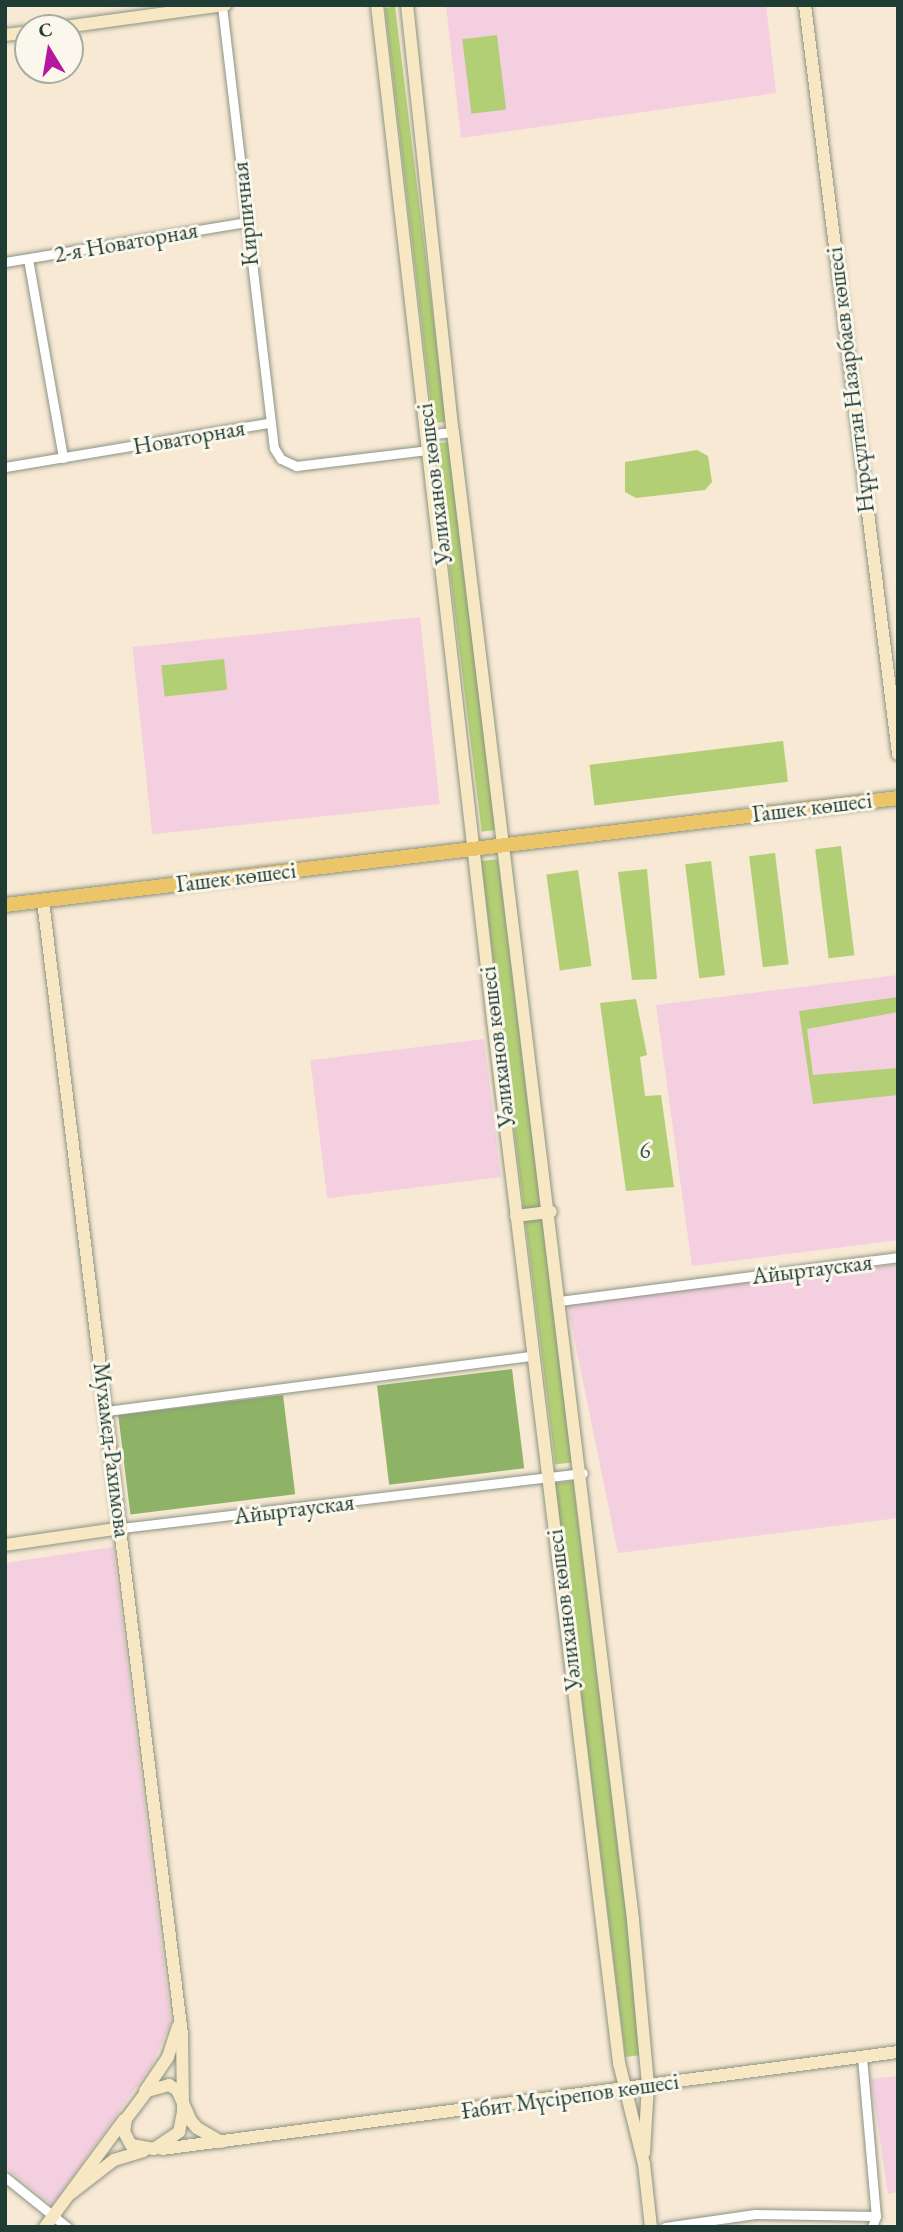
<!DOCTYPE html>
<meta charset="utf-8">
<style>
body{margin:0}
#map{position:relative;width:903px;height:2232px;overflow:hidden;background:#f7e9d4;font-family:"EB Garamond",serif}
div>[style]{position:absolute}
.built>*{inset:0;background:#f3cfdf;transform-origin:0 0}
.green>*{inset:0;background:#b3cf75;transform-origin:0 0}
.forest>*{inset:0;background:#8eb266;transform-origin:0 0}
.roads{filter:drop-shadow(0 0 2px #8b9384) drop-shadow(0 0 2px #8b9384)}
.street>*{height:9px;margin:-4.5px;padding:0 4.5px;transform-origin:4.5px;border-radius:4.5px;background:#fff}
.secondary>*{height:12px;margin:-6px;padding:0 6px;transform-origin:6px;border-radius:6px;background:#f7e8c3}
.primary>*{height:14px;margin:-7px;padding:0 7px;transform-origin:7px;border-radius:7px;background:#ecc569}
span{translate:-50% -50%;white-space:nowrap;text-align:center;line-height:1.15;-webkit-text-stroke:6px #fbf7ec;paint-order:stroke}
.street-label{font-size:23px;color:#1f3d34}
.park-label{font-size:23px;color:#3d5a41}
.frame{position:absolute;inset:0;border:7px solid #1f3d34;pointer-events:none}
.north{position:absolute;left:14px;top:14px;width:70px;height:70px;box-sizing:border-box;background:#fbf7ec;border:2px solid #a3ada2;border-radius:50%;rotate:349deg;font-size:19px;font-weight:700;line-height:28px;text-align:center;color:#1f3d34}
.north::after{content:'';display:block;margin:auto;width:24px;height:32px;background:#b5179e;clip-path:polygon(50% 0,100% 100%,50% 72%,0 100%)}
</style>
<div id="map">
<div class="built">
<div style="clip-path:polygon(446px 5px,766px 5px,776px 93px,461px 138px)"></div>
<div style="left:420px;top:617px;width:188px;height:289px;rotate:84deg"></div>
<div style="clip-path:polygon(898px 975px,898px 1240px,692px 1266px,656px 1005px)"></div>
<div style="left:484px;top:1039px;width:139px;height:175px;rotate:83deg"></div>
<div style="clip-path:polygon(898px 1264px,898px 1518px,618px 1553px,567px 1303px)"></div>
<div style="clip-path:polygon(113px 1547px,171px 2023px,152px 2065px,52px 2205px,5px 2167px,5px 1563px)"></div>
<div style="clip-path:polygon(898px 2076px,898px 2192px,888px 2194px,871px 2079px)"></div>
</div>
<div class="green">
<div style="clip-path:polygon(395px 6px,446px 422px,433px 423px,385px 8px)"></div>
<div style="left:497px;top:35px;width:75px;height:35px;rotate:83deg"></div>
<div style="left:448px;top:442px;width:391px;height:14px;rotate:83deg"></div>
<div style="clip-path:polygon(697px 450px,708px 456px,712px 482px,705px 490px,636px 498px,625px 492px,625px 462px)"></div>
<div style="left:224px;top:659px;width:31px;height:63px;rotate:84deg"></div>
<div style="left:783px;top:741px;width:41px;height:195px;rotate:83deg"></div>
<div style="left:841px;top:846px;width:110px;height:26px;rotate:83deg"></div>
<div style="left:775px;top:853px;width:112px;height:26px;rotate:83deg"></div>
<div style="left:498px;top:859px;width:608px;height:17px;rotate:83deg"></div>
<div style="left:711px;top:861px;width:115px;height:26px;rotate:83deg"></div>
<div style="clip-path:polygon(647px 869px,657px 979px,632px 980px,618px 872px)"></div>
<div style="left:578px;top:870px;width:97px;height:32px;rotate:82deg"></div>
<div style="clip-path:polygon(898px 997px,898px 1012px,807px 1029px,813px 1075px,898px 1068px,898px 1095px,813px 1104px,799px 1011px)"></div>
<div style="clip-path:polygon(636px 999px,647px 1055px,640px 1057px,645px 1096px,661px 1095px,674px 1187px,626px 1191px,600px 1003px)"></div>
<div style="left:573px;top:1481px;width:578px;height:18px;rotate:83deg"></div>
</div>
<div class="forest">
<div style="left:512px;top:1369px;width:100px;height:136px;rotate:83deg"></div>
<div style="left:283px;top:1395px;width:100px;height:166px;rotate:83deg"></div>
</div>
<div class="roads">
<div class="street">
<div style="left:222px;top:6px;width:445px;rotate:83.3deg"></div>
<div style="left:274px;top:448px;width:13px;rotate:58deg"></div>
<div style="left:281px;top:459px;width:17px;rotate:25deg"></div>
<div style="left:296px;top:466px;width:134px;rotate:-6.9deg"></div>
<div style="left:28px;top:259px;width:202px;rotate:80deg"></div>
<div style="left:5px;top:262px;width:244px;rotate:-9.4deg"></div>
<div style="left:427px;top:435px;width:26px;rotate:-7deg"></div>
<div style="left:5px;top:467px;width:268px;rotate:-9.5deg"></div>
<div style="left:560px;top:1301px;width:341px;rotate:-7.4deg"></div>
<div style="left:107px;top:1411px;width:430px;rotate:-7.4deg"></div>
<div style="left:122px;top:1528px;width:464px;rotate:-6.8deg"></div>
<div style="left:862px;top:2057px;width:160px;rotate:85deg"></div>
<div style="left:876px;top:2216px;width:12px;rotate:110deg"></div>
<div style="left:5px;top:2177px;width:80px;rotate:38.9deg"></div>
<div style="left:665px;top:2227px;width:91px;rotate:-8.2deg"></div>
<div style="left:755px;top:2214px;width:121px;rotate:0.9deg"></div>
</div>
<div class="secondary">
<div style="left:377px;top:5px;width:1022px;rotate:83.48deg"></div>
<div style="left:493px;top:1020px;width:1051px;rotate:83.11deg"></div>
<div style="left:619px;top:2063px;width:104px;rotate:76.1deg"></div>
<div style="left:644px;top:2164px;width:63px;rotate:83.7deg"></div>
<div style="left:407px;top:5px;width:429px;rotate:83.9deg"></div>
<div style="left:453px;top:432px;width:1499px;rotate:83.1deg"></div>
<div style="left:633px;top:1920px;width:166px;rotate:84.8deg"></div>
<div style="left:648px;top:2085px;width:68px;rotate:93.4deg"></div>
<div style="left:805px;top:5px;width:755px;rotate:82.92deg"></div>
<div style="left:57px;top:28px;width:170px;rotate:-7.8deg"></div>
<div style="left:5px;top:35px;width:23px;rotate:-7deg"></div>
<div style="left:43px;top:901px;width:1141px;rotate:83.01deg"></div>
<div style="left:182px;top:2034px;width:69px;rotate:89.2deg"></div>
<div style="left:183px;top:2103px;width:9px;rotate:90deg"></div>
<div style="left:183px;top:2112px;width:20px;rotate:101deg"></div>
<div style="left:179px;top:2132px;width:30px;rotate:146deg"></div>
<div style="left:154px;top:2149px;width:23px;rotate:-170deg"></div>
<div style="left:131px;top:2145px;width:15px;rotate:-118deg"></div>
<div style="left:124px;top:2132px;width:13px;rotate:-81deg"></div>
<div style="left:126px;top:2119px;width:35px;rotate:-53deg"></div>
<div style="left:147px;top:2091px;width:23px;rotate:-15deg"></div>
<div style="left:169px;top:2085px;width:9px;rotate:32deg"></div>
<div style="left:177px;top:2090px;width:14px;rotate:65deg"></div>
<div style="left:183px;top:2103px;width:20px;rotate:66deg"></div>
<div style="left:191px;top:2121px;width:9px;rotate:49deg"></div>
<div style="left:197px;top:2128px;width:28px;rotate:30deg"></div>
<div style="left:516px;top:1216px;width:35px;rotate:-7deg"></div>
<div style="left:5px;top:1545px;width:118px;rotate:-8.3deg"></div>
<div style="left:145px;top:2091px;width:41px;rotate:-55.9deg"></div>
<div style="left:168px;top:2057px;width:32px;rotate:-72deg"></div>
<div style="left:162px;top:2149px;width:742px;rotate:-7.51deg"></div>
<div style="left:70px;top:2194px;width:56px;rotate:-37.7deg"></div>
<div style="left:114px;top:2160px;width:31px;rotate:-17deg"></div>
<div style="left:45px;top:2227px;width:133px;rotate:-53.6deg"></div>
</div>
<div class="primary">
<div style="left:5px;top:905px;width:899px;rotate:-6.83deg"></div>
</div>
</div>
<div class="street-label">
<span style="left:245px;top:214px;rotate:-96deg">Кирпичная</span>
<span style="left:126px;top:242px;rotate:-10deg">2-я Новаторная</span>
<span style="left:850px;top:380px;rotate:-97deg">Нұрсұлтан Назарбаев көшесі</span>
<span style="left:189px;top:437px;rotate:-10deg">Новаторная</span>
<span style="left:434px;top:484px;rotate:-97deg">Уәлиханов көшесі</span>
<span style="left:812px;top:807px;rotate:-7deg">Гашек көшесі</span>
<span style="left:236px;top:877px;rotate:-7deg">Гашек көшесі</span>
<span style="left:497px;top:1047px;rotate:-97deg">Уәлиханов көшесі</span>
<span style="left:812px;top:1269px;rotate:-7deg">Айыртауская</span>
<span style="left:112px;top:1450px;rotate:83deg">Мухамед-Рахимова</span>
<span style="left:294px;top:1509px;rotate:-7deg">Айыртауская</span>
<span style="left:564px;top:1610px;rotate:-97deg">Уәлиханов көшесі</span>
<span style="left:570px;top:2096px;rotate:-8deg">Ғабит Мүсірепов көшесі</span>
</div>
<div class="park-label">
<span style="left:645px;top:1150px">6</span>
</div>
<div class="frame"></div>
<div class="north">С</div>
</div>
